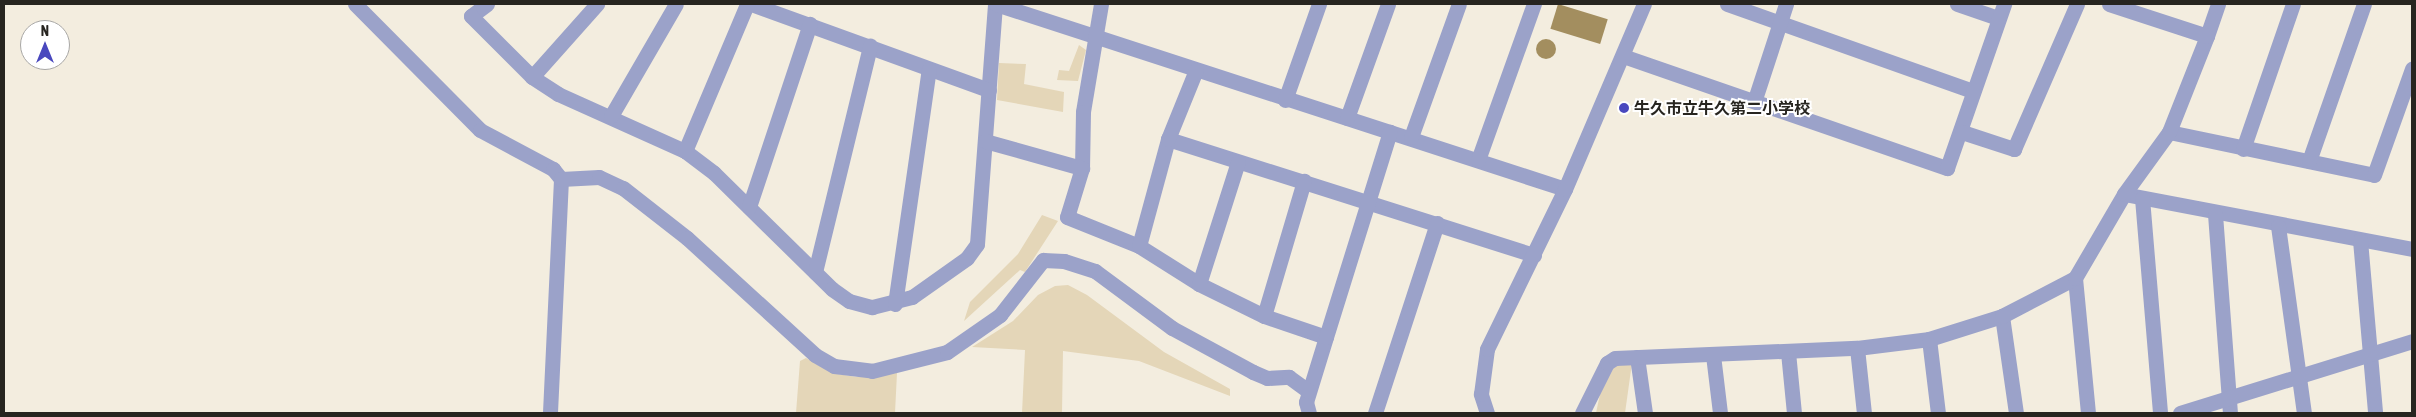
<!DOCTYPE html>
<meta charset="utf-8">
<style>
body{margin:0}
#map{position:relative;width:2416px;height:417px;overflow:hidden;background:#f3eddf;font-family:"Asap Condensed","Noto Sans JP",sans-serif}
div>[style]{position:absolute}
.green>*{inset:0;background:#e4d6b8}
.water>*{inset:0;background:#a38e5f;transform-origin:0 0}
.round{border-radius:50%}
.minor>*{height:15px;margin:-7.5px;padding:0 7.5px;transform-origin:7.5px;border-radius:7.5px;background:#9ba2c9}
.dots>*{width:14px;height:14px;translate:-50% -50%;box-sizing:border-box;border:2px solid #fff;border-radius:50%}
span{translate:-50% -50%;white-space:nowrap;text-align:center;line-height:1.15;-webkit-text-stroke:4px #fff;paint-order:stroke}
.poi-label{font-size:16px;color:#272520;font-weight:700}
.left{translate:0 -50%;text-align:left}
.frame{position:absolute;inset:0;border:5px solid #272520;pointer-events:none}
.north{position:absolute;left:20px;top:20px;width:50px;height:50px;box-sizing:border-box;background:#fff;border:1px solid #a9a8a6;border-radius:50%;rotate:0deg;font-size:14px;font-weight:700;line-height:20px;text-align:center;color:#272520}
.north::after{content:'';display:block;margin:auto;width:18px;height:22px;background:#4948be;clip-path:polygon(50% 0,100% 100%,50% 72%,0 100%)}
</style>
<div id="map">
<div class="green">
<div style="clip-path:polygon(1079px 45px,1086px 50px,1078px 81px,1057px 80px,1059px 70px,1069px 71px)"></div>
<div style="clip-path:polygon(999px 63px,1026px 64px,1024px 84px,1064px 92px,1063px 112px,997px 100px)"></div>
<div style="clip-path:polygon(1042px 215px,1058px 221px,1025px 272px,1020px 270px,964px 321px,970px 302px,1018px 254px)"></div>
<div style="clip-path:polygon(1068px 285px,1087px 295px,1164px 352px,1230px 389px,1230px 396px,1139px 361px,1063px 351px,1062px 413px,1022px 413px,1025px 350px,972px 347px,1013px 321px,1038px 295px,1055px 286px)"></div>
<div style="clip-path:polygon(806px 358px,832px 373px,856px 377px,897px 373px,895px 413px,796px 413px,800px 361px)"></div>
<div style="clip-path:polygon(1632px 363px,1625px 413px,1596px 413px,1600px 394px,1615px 365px)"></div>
</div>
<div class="water">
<div style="left:1558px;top:4px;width:52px;height:26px;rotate:17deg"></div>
<div class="round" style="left:1536px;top:39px;width:20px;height:20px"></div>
</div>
<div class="minor">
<div style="left:355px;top:4px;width:177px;rotate:45.2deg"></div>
<div style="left:480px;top:130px;width:83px;rotate:28.1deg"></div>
<div style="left:553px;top:169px;width:13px;rotate:51deg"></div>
<div style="left:561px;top:179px;width:234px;rotate:92.7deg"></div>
<div style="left:487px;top:4px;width:20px;rotate:143deg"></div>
<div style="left:471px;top:16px;width:86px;rotate:45deg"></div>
<div style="left:532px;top:77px;width:31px;rotate:33deg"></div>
<div style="left:558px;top:94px;width:139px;rotate:24.2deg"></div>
<div style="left:685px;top:151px;width:36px;rotate:37deg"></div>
<div style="left:714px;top:173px;width:165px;rotate:44.5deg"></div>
<div style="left:832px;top:289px;width:21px;rotate:35deg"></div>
<div style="left:849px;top:301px;width:24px;rotate:15deg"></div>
<div style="left:872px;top:307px;width:41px;rotate:-14deg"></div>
<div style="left:912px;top:297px;width:67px;rotate:-35.3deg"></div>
<div style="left:967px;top:258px;width:17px;rotate:-54deg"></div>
<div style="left:977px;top:244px;width:241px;rotate:-85.7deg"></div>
<div style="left:751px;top:4px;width:253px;rotate:19.9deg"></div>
<div style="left:996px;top:4px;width:598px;rotate:18.01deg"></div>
<div style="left:1101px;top:4px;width:109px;rotate:99.5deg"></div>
<div style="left:1083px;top:112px;width:56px;rotate:91deg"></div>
<div style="left:1082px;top:168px;width:51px;rotate:107deg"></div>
<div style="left:1067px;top:217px;width:78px;rotate:21.9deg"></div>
<div style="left:1139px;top:246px;width:71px;rotate:32.3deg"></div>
<div style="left:1199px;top:284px;width:72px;rotate:26.2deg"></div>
<div style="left:1264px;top:316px;width:65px;rotate:18.7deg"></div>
<div style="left:1326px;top:337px;width:68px;rotate:107.1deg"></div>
<div style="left:1306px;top:402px;width:11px;rotate:75deg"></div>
<div style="left:1727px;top:4px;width:261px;rotate:19.5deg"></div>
<div style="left:1957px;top:4px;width:43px;rotate:18.9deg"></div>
<div style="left:2207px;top:36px;width:34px;rotate:-71deg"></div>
<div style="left:1623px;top:56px;width:343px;rotate:19.1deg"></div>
<div style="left:1947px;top:168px;width:174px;rotate:-70.8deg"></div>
<div style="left:532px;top:77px;width:98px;rotate:-48.3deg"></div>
<div style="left:1755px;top:99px;width:100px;rotate:-71.9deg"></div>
<div style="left:1285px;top:100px;width:102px;rotate:-70.5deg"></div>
<div style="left:611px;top:116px;width:129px;rotate:-59.9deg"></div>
<div style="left:1347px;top:118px;width:121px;rotate:-70.2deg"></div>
<div style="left:1962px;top:132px;width:55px;rotate:18.1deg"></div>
<div style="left:2014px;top:149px;width:158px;rotate:-66.5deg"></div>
<div style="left:2169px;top:132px;width:209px;rotate:11.8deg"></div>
<div style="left:2374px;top:175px;width:113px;rotate:-70.3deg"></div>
<div style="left:1411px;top:137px;width:141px;rotate:-70.2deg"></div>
<div style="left:1168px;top:139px;width:384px;rotate:17.6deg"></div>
<div style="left:985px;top:141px;width:101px;rotate:15.6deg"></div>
<div style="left:2243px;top:149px;width:153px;rotate:-71deg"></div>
<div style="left:685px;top:151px;width:160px;rotate:-67.1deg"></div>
<div style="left:1478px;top:160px;width:166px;rotate:-70.3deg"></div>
<div style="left:2309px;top:161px;width:166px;rotate:-70.7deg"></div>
<div style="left:561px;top:179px;width:38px;rotate:-3deg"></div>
<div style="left:599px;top:177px;width:26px;rotate:25deg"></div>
<div style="left:623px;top:188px;width:81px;rotate:38deg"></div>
<div style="left:687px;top:238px;width:173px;rotate:42.4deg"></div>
<div style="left:815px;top:355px;width:22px;rotate:30deg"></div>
<div style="left:834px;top:366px;width:38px;rotate:7deg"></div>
<div style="left:872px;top:371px;width:77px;rotate:-14.2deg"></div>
<div style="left:947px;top:352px;width:65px;rotate:-34.9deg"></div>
<div style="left:1000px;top:315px;width:70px;rotate:-52deg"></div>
<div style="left:1043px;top:260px;width:21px;rotate:3deg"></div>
<div style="left:1064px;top:261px;width:33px;rotate:18deg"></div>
<div style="left:1095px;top:271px;width:96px;rotate:36.5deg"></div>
<div style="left:1172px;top:328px;width:92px;rotate:28.5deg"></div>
<div style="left:1253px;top:372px;width:15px;rotate:23deg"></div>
<div style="left:1267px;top:378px;width:22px;rotate:-3deg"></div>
<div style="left:1289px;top:377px;width:24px;rotate:36deg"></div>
<div style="left:2124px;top:194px;width:293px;rotate:10.8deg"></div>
<div style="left:2142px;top:198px;width:216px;rotate:85.2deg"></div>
<div style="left:749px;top:207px;width:193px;rotate:-71.6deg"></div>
<div style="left:2215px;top:214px;width:200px;rotate:85.7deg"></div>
<div style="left:2278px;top:226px;width:189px;rotate:82.1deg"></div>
<div style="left:2360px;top:240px;width:174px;rotate:85deg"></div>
<div style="left:1139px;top:246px;width:111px;rotate:-74.8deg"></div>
<div style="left:1168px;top:139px;width:74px;rotate:-67.9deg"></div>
<div style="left:815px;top:272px;width:233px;rotate:-76.3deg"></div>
<div style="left:2075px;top:278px;width:136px;rotate:84.5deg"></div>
<div style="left:1199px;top:284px;width:128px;rotate:-72.3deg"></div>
<div style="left:895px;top:304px;width:237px;rotate:-81.8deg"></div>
<div style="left:1264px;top:316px;width:141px;rotate:-73.5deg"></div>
<div style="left:2002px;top:316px;width:98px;rotate:81.8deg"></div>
<div style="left:1326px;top:337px;width:215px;rotate:-72.7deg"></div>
<div style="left:1929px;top:339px;width:75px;rotate:83.1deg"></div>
<div style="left:1857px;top:348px;width:65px;rotate:83.9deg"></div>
<div style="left:1788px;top:352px;width:61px;rotate:84.4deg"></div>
<div style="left:1713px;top:355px;width:58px;rotate:83.1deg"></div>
<div style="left:1637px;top:357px;width:57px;rotate:81.9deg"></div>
<div style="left:1375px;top:413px;width:200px;rotate:-71.9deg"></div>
<div style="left:1487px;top:413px;width:20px;rotate:-108deg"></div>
<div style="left:1481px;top:394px;width:45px;rotate:-82.4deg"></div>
<div style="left:1487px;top:349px;width:178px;rotate:-64deg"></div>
<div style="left:1565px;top:189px;width:201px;rotate:-66.9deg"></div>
<div style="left:1582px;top:413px;width:56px;rotate:-63.4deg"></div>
<div style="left:1607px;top:363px;width:9px;rotate:-32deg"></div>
<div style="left:1615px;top:358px;width:242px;rotate:-2.4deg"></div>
<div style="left:1857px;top:348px;width:73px;rotate:-7.1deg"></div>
<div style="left:1929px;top:339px;width:77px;rotate:-17.5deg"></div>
<div style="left:2002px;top:316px;width:82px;rotate:-27.5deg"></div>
<div style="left:2075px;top:278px;width:97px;rotate:-59.7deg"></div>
<div style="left:2124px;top:194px;width:77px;rotate:-54deg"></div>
<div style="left:2169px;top:132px;width:103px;rotate:-68.4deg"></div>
<div style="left:2207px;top:36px;width:103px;rotate:-161.9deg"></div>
<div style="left:2180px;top:413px;width:243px;rotate:-17.2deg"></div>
</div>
<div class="dots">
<div style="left:1624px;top:108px;background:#4948be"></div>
</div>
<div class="poi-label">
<span class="left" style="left:1634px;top:108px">牛久市立牛久第二小学校</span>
</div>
<div class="frame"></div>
<div class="north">N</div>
</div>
